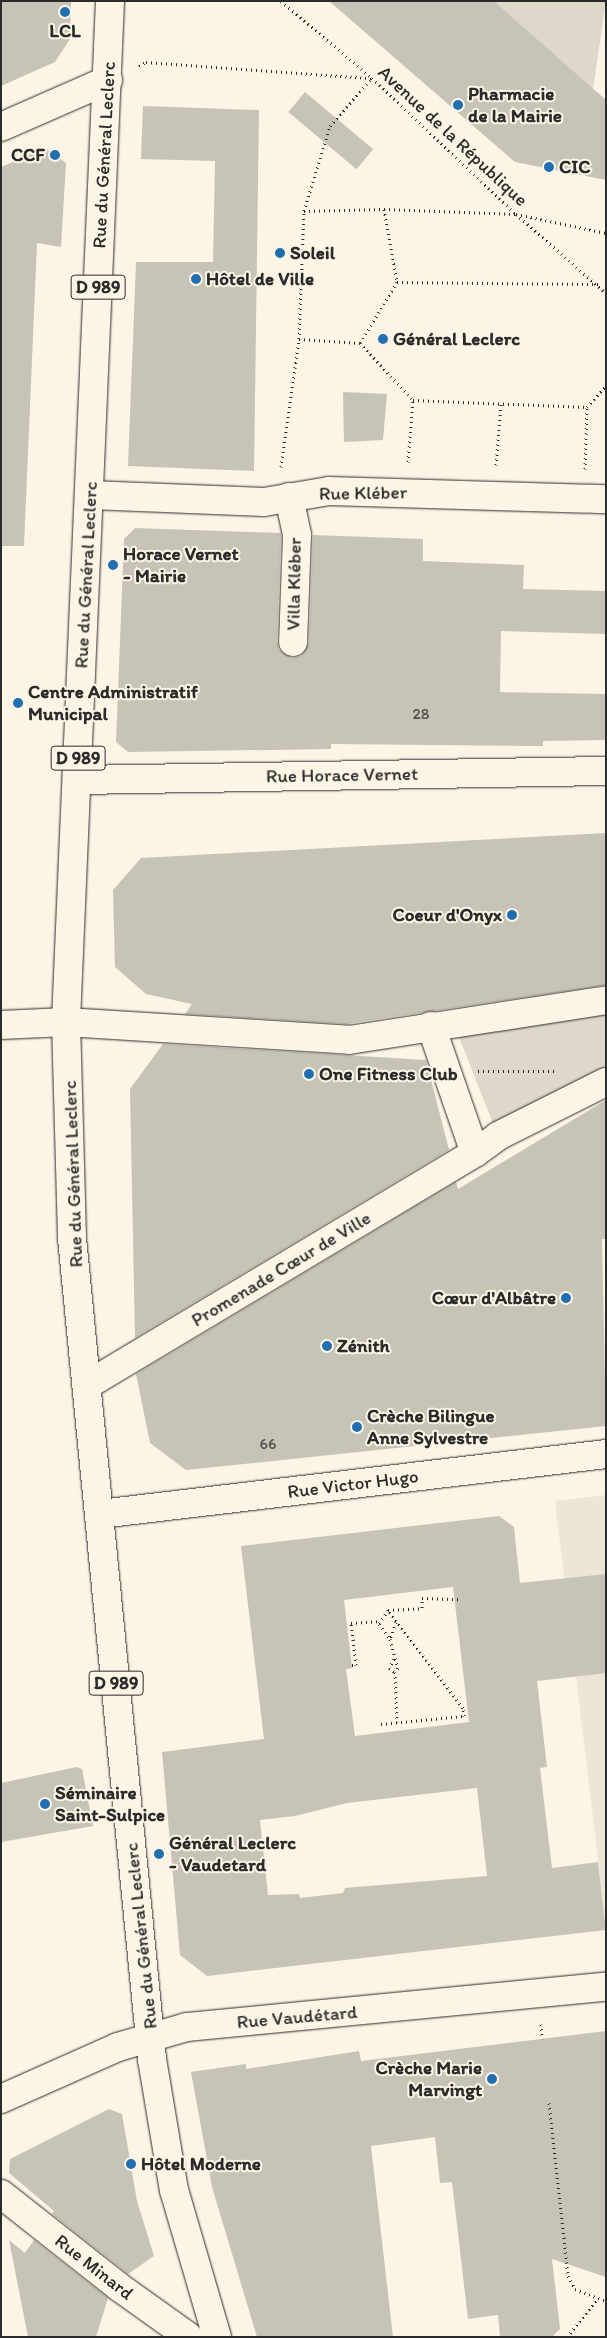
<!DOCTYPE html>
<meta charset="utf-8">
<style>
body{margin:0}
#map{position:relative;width:607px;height:2338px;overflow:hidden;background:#fcf5e5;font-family:Itim,sans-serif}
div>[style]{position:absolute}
.built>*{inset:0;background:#ece6d7}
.green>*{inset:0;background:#ded8ca}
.building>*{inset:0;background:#c8c3b7;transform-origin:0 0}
.path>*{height:3px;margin-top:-1.5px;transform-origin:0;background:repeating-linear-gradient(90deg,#2b2b2b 0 1px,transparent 0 5px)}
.roads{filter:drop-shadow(0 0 1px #2b2b2b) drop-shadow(0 0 1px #2b2b2b)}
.minor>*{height:28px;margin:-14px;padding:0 14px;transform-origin:14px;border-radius:14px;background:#fcf5e5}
.major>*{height:28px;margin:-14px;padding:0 14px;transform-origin:14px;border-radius:14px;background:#fcf5e5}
.dots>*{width:14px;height:14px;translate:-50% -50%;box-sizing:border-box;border:2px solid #fcf5e5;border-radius:50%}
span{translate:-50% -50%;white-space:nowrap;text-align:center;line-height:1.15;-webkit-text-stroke:4px #fcf5e5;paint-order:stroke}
.number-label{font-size:16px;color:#52514e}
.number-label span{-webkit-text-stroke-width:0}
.shield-label span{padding:1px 4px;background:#fcf5e5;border:1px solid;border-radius:4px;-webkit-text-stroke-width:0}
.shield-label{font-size:18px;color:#2b2b2b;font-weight:700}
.poi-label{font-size:19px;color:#2b2b2b;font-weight:700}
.left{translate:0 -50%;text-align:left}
.right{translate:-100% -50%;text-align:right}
.street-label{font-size:19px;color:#2b2b2b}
.frame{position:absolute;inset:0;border:2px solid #2b2b2b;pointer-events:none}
</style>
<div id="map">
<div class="built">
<div style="clip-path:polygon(606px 1495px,606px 1926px,555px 1501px)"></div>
</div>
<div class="green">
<div style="clip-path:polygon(496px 1px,606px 1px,593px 89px,496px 3px)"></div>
<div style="clip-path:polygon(606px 1000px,606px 1082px,498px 1136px,453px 1022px)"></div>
</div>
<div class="building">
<div style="clip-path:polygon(1px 1px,71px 1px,70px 39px,55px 62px,1px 86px)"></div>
<div style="clip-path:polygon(329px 1px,494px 1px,606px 100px,606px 180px,515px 162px)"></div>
<div style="left:305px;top:92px;width:89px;height:26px;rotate:40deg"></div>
<div style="clip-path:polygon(143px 106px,259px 110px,254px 471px,128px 466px,136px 262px,213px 262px,215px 161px,141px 159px)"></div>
<div style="clip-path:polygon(45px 148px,66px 163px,61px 247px,37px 243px,24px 546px,1px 546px,1px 167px)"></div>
<div style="clip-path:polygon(343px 392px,387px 394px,383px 440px,344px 442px)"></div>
<div style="clip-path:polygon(135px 528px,281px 533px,277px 641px,279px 650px,292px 658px,301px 656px,309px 643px,313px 535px,423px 539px,423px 561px,524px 565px,523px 589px,606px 591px,606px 634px,501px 631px,500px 692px,606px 694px,606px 740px,543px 741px,543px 746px,331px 744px,331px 749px,128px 752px,116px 742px,124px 539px)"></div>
<div style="clip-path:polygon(606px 833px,606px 985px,346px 1024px,185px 1014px,192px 1004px,146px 994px,115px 967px,113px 890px,141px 858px)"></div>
<div style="clip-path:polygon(163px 1044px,426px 1060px,449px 1150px,135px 1338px,130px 1089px)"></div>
<div style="clip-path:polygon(606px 1100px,606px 1239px,602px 1239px,606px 1426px,186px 1470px,150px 1443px,136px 1374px,456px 1182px,458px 1189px)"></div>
<div style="clip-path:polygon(evenodd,499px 1516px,514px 1527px,520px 1583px,606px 1574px,606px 1673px,537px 1681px,547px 1767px,540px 1768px,552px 1868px,598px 1862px,606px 1930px,207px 1976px,180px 1955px,162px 1752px,264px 1739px,241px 1546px,499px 1516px,453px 1587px,469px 1722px,355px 1736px,346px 1669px,352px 1668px,344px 1600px,453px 1587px,499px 1516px,477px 1788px,487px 1876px,345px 1888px,343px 1893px,300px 1898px,299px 1894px,268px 1895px,260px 1820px,295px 1816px,347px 1803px,477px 1788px)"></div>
<div style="clip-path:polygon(77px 1767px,82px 1769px,93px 1826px,1px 1842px,1px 1783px)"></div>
<div style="clip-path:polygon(606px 2031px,606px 2277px,552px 2259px,560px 2329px,552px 2337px,500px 2337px,498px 2315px,468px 2319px,452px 2182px,440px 2183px,435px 2137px,371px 2146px,393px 2337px,257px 2337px,212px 2187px,191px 2072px,246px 2064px,246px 2069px,359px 2051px,361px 2061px)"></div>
<div style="clip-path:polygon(109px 2109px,122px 2114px,137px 2201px,154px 2256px,128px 2274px,52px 2214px,54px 2211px,9px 2173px,10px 2159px)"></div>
<div style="clip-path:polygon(9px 2240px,25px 2253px,34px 2240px,108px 2298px,96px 2337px,28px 2337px)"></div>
</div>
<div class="path">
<div style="left:281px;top:1px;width:119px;rotate:40.2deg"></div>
<div style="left:372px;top:78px;width:198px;rotate:43.4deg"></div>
<div style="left:516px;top:214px;width:120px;rotate:41.3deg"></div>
<div style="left:139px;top:66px;width:8px;rotate:-30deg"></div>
<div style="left:146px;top:62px;width:226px;rotate:4.1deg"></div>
<div style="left:384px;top:209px;width:74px;rotate:79.9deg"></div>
<div style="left:397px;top:282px;width:71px;rotate:121.2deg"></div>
<div style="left:360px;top:343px;width:78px;rotate:47.1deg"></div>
<div style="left:413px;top:400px;width:174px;rotate:2.3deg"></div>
<div style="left:587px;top:407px;width:28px;rotate:-48deg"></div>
<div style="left:304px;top:211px;width:80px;rotate:-1.4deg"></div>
<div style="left:384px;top:209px;width:132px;rotate:2.2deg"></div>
<div style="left:516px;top:214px;width:92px;rotate:11.9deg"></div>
<div style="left:397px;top:282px;width:201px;rotate:0.6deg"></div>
<div style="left:299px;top:339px;width:61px;rotate:3.8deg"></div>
<div style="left:408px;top:462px;width:62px;rotate:-85.4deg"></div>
<div style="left:496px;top:465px;width:61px;rotate:-85.3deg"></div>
<div style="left:281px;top:467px;width:129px;rotate:-82deg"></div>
<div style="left:299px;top:339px;width:128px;rotate:-87.8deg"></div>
<div style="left:304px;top:211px;width:89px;rotate:-73deg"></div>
<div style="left:330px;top:126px;width:64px;rotate:-48.8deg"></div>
<div style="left:585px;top:469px;width:62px;rotate:-88.2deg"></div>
<div style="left:478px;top:1071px;width:76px"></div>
<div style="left:388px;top:1610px;width:17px;rotate:123deg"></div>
<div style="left:379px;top:1624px;width:19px;rotate:54deg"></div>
<div style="left:396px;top:1622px;width:18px;rotate:109deg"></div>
<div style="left:390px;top:1639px;width:30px;rotate:75deg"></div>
<div style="left:398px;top:1668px;width:5px;rotate:127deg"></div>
<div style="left:395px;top:1672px;width:50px;rotate:87.7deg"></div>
<div style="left:394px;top:1659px;width:10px;rotate:119deg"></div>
<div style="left:389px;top:1668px;width:7px;rotate:34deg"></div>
<div style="left:352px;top:1665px;width:4px"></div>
<div style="left:356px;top:1665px;width:42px;rotate:-96.8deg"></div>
<div style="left:351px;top:1623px;width:30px;rotate:-4deg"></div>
<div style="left:381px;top:1724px;width:83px;rotate:-5.5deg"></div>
<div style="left:464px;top:1716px;width:8px;rotate:-97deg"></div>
<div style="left:463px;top:1708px;width:123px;rotate:-127.4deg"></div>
<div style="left:388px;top:1610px;width:34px;rotate:-3deg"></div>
<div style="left:422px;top:1608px;width:10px;rotate:-90deg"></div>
<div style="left:422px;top:1598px;width:36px;rotate:2deg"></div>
<div style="left:541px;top:2024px;width:15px;rotate:86deg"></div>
<div style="left:549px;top:2103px;width:174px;rotate:83.7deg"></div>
<div style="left:568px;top:2276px;width:15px;rotate:62deg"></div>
<div style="left:575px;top:2289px;width:33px;rotate:21deg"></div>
<div style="left:567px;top:2337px;width:48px;rotate:-51deg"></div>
</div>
<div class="roads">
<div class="minor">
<div style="left:1px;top:127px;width:117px;rotate:-23.7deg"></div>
<div style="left:90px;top:495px;width:174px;rotate:2.3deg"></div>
<div style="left:264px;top:502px;width:66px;rotate:-9.6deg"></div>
<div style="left:329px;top:491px;width:277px;rotate:1.7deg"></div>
<div style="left:289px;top:497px;width:39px;rotate:78deg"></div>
<div style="left:297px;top:535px;width:107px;rotate:92.1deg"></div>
<div style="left:78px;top:780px;width:528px;rotate:-0.98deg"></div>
<div style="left:1px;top:1025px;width:65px;rotate:-2.6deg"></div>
<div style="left:66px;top:1022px;width:284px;rotate:3.6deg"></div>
<div style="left:349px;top:1040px;width:260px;rotate:-8.8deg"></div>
<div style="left:431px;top:1026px;width:134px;rotate:70.9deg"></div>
<div style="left:87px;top:1385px;width:452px;rotate:-30.9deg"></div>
<div style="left:475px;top:1153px;width:29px;rotate:-36deg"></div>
<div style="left:498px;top:1136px;width:121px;rotate:-26.6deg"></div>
<div style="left:100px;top:1514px;width:510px;rotate:-6.76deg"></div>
<div style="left:1px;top:2099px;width:128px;rotate:-24deg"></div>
<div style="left:118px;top:2047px;width:72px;rotate:-16.2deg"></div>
<div style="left:187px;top:2027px;width:421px;rotate:-5.5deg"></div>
<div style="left:1px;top:2194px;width:150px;rotate:38.2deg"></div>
<div style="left:119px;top:2287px;width:86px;rotate:35.5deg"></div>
</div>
<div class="major">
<div style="left:110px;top:1px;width:1022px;rotate:92.47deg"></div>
<div style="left:66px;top:1022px;width:216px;rotate:88.4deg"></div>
<div style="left:72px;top:1238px;width:825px;rotate:84.43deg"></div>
<div style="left:152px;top:2059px;width:133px;rotate:80.5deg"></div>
<div style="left:174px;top:2190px;width:153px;rotate:73.7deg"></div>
</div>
</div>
<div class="dots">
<div style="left:65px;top:12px;background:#1f6fb2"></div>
<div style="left:458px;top:105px;background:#1f6fb2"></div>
<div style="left:55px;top:155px;background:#1f6fb2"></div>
<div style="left:549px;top:167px;background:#1f6fb2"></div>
<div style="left:280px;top:253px;background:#1f6fb2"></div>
<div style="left:196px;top:279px;background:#1f6fb2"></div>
<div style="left:383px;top:339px;background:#1f6fb2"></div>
<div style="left:113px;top:565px;background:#1f6fb2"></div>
<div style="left:18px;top:703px;background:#1f6fb2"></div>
<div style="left:512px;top:915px;background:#1f6fb2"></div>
<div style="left:309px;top:1074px;background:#1f6fb2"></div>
<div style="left:566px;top:1298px;background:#1f6fb2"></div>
<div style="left:327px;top:1346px;background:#1f6fb2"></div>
<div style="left:357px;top:1427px;background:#1f6fb2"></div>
<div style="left:45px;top:1804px;background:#1f6fb2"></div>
<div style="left:159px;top:1854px;background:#1f6fb2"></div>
<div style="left:492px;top:2079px;background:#1f6fb2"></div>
<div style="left:131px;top:2164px;background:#1f6fb2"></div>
</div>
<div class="number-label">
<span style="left:421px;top:714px">28</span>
<span style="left:268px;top:1444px">66</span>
</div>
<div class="shield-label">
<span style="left:98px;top:287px">D 989</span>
<span style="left:78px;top:758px">D 989</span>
<span style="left:116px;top:1683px">D 989</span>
</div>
<div class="poi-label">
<span style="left:65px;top:31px">LCL</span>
<span class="left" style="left:468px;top:105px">Pharmacie<br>de la Mairie</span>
<span class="right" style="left:45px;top:155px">CCF</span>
<span class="left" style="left:559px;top:167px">CIC</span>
<span class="left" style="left:290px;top:253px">Soleil</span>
<span class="left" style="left:206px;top:279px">Hôtel de Ville</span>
<span class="left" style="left:393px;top:339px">Général Leclerc</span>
<span class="left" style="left:123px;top:565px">Horace Vernet<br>- Mairie</span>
<span class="left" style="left:28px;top:703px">Centre Administratif<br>Municipal</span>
<span class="right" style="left:502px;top:915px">Coeur d'Onyx</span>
<span class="left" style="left:319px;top:1074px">One Fitness Club</span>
<span class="right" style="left:556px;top:1298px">Cœur d'Albâtre</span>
<span class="left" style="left:337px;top:1346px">Zénith</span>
<span class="left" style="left:367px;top:1427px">Crèche Bilingue<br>Anne Sylvestre</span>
<span class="left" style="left:55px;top:1804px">Séminaire<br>Saint-Sulpice</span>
<span class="left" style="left:169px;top:1854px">Général Leclerc<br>- Vaudetard</span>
<span class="right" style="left:482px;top:2079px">Crèche Marie<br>Marvingt</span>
<span class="left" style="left:141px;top:2164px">Hôtel Moderne</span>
</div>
<div class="street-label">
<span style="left:453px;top:136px;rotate:43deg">Avenue de la République</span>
<span style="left:104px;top:155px;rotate:-87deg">Rue du Général Leclerc</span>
<span style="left:363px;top:493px;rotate:-1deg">Rue Kléber</span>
<span style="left:86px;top:575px;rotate:-87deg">Rue du Général Leclerc</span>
<span style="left:294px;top:584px;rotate:-89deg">Villa Kléber</span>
<span style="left:342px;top:775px;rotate:-1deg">Rue Horace Vernet</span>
<span style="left:73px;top:1174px;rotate:-92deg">Rue du Général Leclerc</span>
<span style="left:281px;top:1269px;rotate:-31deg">Promenade Cœur de Ville</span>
<span style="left:353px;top:1484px;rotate:-7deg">Rue Victor Hugo</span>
<span style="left:141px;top:1936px;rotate:-96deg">Rue du Général Leclerc</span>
<span style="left:297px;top:2017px;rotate:-5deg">Rue Vaudétard</span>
<span style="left:94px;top:2267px;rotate:38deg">Rue Minard</span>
</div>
<div class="frame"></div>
</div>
